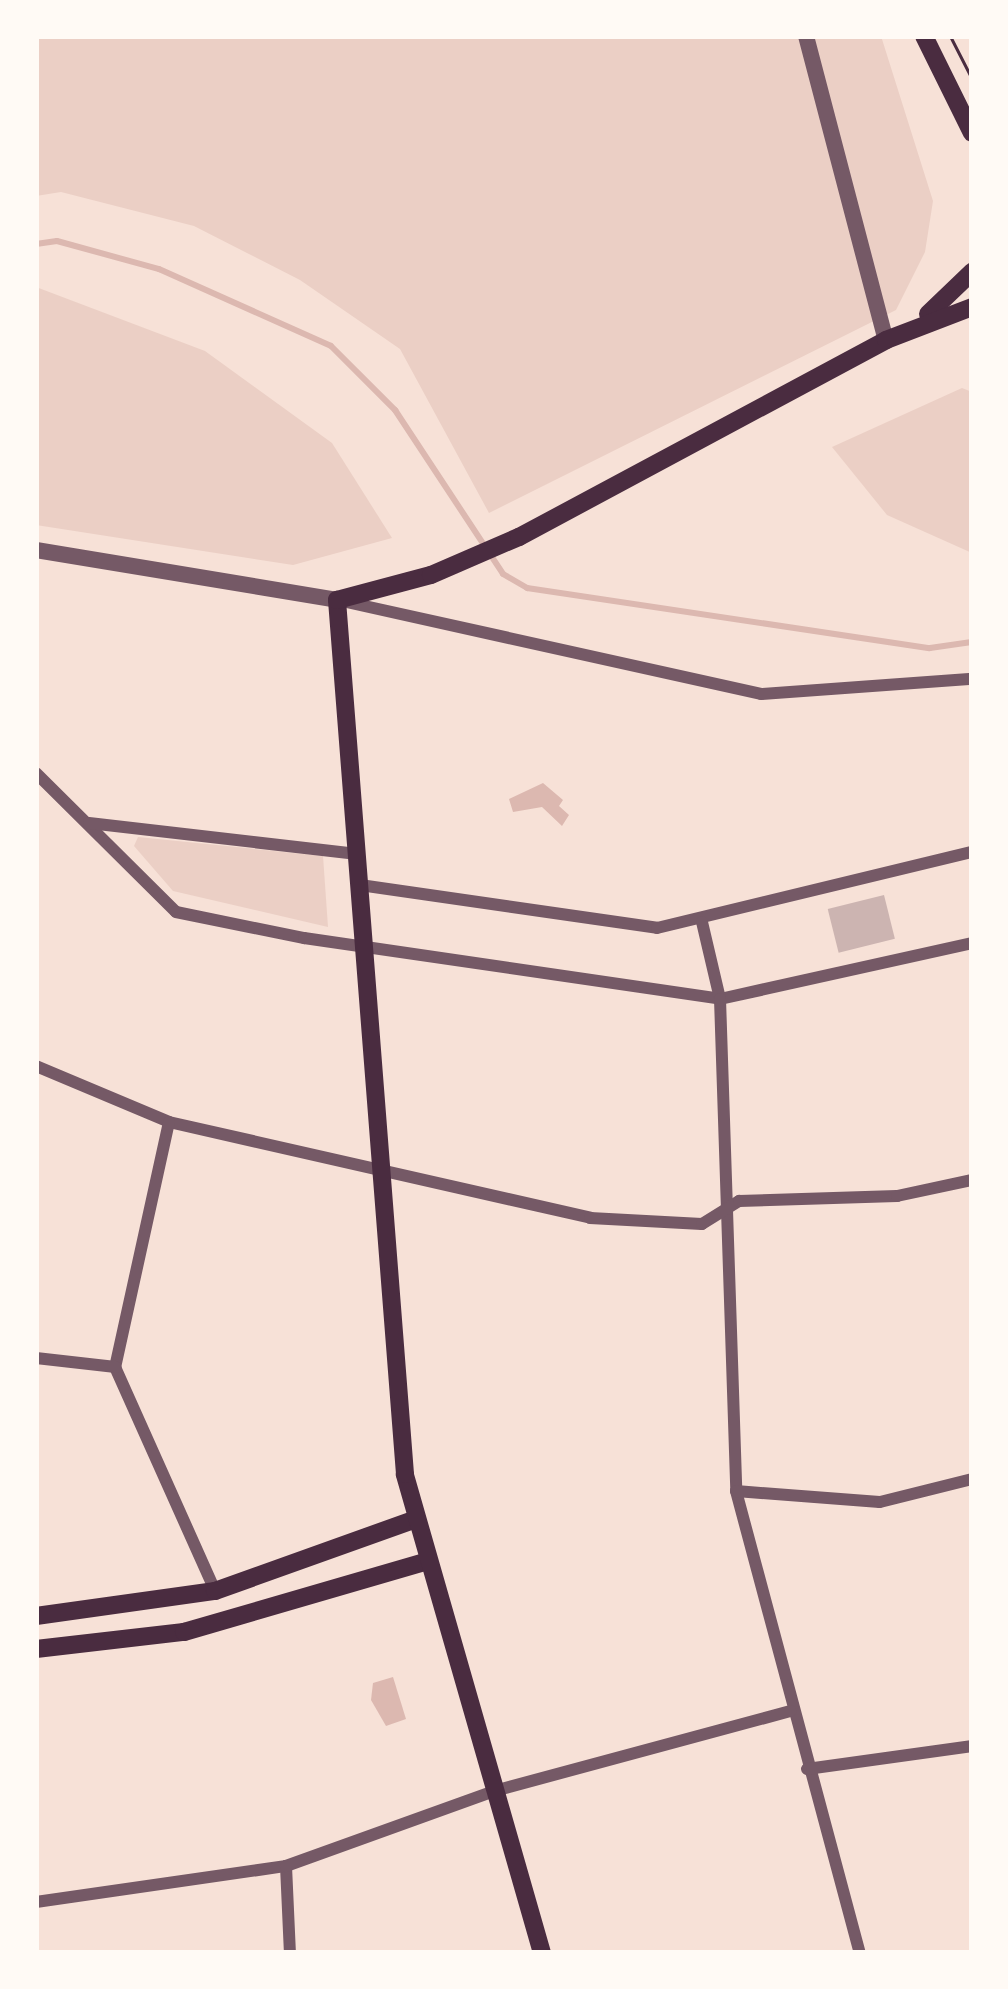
<!DOCTYPE html>
<style>
body{margin:0}
#map{position:relative;width:1008px;height:1989px;overflow:hidden;background:#f7e1d7;font-family:"Exo 2",sans-serif}
div>[style]{position:absolute}
.green>*{inset:0;background:#ebcfc5}
.water>*{inset:0;background:#dcb8b0}
.stream>*{height:6px;margin:-3px;padding:0 3px;transform-origin:3px;border-radius:3px;background:#dcb8b0}
.building>*{inset:0;background:#ccb4b1;transform-origin:0 0}
.path>*{height:3px;margin:-1.5px;padding:0 1.5px;transform-origin:1.5px;border-radius:1.5px;background:#4a2c40}
.minor>*{height:12px;margin:-6px;padding:0 6px;transform-origin:6px;border-radius:6px;background:#755966}
.tertiary>*{height:16px;margin:-8px;padding:0 8px;transform-origin:8px;border-radius:8px;background:#755966}
.secondary>*{height:18px;margin:-9px;padding:0 9px;transform-origin:9px;border-radius:9px;background:#4a2c40}
span{translate:-50% -50%;white-space:nowrap;text-align:center;line-height:1.15;-webkit-text-stroke:9px #fffaf5;paint-order:stroke}
.frame{position:absolute;inset:0;border:39px solid #fffaf5;pointer-events:none}
</style>
<div id="map">
<div class="green">
<div style="clip-path:polygon(36px 36px,881px 36px,933px 201px,925px 252px,896px 310px,489px 513px,400px 349px,300px 280px,194px 226px,61px 192px,36px 196px)"></div>
<div style="clip-path:polygon(36px 287px,205px 351px,332px 443px,392px 538px,293px 565px,36px 525px)"></div>
<div style="clip-path:polygon(962px 388px,972px 392px,972px 553px,887px 515px,832px 447px)"></div>
<div style="clip-path:polygon(138px 837px,323px 856px,328px 927px,173px 891px,134px 846px)"></div>
</div>
<div class="water">
<div style="clip-path:polygon(543px 783px,563px 800px,559px 806px,569px 815px,562px 826px,542px 807px,513px 812px,509px 799px)"></div>
<div style="clip-path:polygon(393px 1677px,406px 1719px,386px 1726px,371px 1700px,373px 1683px)"></div>
</div>
<div class="stream">
<div style="left:36px;top:244px;width:21px;rotate:-8deg"></div>
<div style="left:57px;top:241px;width:106px;rotate:15.4deg"></div>
<div style="left:159px;top:269px;width:188px;rotate:24.1deg"></div>
<div style="left:331px;top:346px;width:91px;rotate:45deg"></div>
<div style="left:395px;top:410px;width:196px;rotate:56.6deg"></div>
<div style="left:503px;top:574px;width:28px;rotate:30deg"></div>
<div style="left:527px;top:588px;width:407px;rotate:8.5deg"></div>
<div style="left:930px;top:648px;width:42px;rotate:-8.1deg"></div>
</div>
<div class="building">
<div style="left:884px;top:895px;width:45px;height:58px;rotate:76deg"></div>
</div>
<div class="path">
<div style="left:950px;top:36px;width:48px;rotate:62.9deg"></div>
</div>
<div class="minor">
<div style="left:342px;top:601px;width:429px;rotate:12.5deg"></div>
<div style="left:761px;top:694px;width:212px;rotate:-4.1deg"></div>
<div style="left:36px;top:773px;width:197px;rotate:44.8deg"></div>
<div style="left:176px;top:912px;width:131px;rotate:11.5deg"></div>
<div style="left:304px;top:938px;width:420px;rotate:8.3deg"></div>
<div style="left:720px;top:999px;width:258px;rotate:-12.5deg"></div>
<div style="left:89px;top:823px;width:270px;rotate:6.6deg"></div>
<div style="left:360px;top:885px;width:300px;rotate:8.2deg"></div>
<div style="left:657px;top:928px;width:324px;rotate:-13.6deg"></div>
<div style="left:702px;top:922px;width:79px;rotate:76.8deg"></div>
<div style="left:720px;top:999px;width:492px;rotate:88.1deg"></div>
<div style="left:736px;top:1491px;width:478px;rotate:75deg"></div>
<div style="left:36px;top:1066px;width:144px;rotate:22.8deg"></div>
<div style="left:169px;top:1122px;width:432px;rotate:12.8deg"></div>
<div style="left:590px;top:1218px;width:112px;rotate:3.1deg"></div>
<div style="left:702px;top:1224px;width:44px;rotate:-31.9deg"></div>
<div style="left:739px;top:1201px;width:158px;rotate:-1.8deg"></div>
<div style="left:897px;top:1196px;width:77px;rotate:-12deg"></div>
<div style="left:169px;top:1122px;width:251px;rotate:102.4deg"></div>
<div style="left:115px;top:1367px;width:245px;rotate:65.9deg"></div>
<div style="left:36px;top:1358px;width:80px;rotate:6.5deg"></div>
<div style="left:736px;top:1491px;width:144px;rotate:4.4deg"></div>
<div style="left:880px;top:1502px;width:95px;rotate:-14deg"></div>
<div style="left:807px;top:1769px;width:167px;rotate:-7.9deg"></div>
<div style="left:286px;top:1866px;width:87px;rotate:87.4deg"></div>
<div style="left:36px;top:1902px;width:253px;rotate:-8.2deg"></div>
<div style="left:286px;top:1866px;width:221px;rotate:-19.8deg"></div>
<div style="left:494px;top:1791px;width:307px;rotate:-15.1deg"></div>
</div>
<div class="tertiary">
<div style="left:806px;top:36px;width:314px;rotate:75.3deg"></div>
<div style="left:36px;top:550px;width:305px;rotate:9.4deg"></div>
</div>
<div class="secondary">
<div style="left:924px;top:36px;width:108px;rotate:63.7deg"></div>
<div style="left:928px;top:314px;width:61px;rotate:-43.7deg"></div>
<div style="left:36px;top:1616px;width:181px;rotate:-8deg"></div>
<div style="left:215px;top:1591px;width:210px;rotate:-19.7deg"></div>
<div style="left:36px;top:1649px;width:149px;rotate:-6.6deg"></div>
<div style="left:184px;top:1632px;width:251px;rotate:-16.2deg"></div>
<div style="left:542px;top:1953px;width:498px;rotate:-106deg"></div>
<div style="left:405px;top:1474px;width:877px;rotate:-94.45deg"></div>
<div style="left:337px;top:600px;width:97px;rotate:-14.9deg"></div>
<div style="left:431px;top:575px;width:96px;rotate:-23.4deg"></div>
<div style="left:519px;top:537px;width:417px;rotate:-28.2deg"></div>
<div style="left:886px;top:340px;width:92px;rotate:-21deg"></div>
</div>
<div class="frame"></div>
</div>
